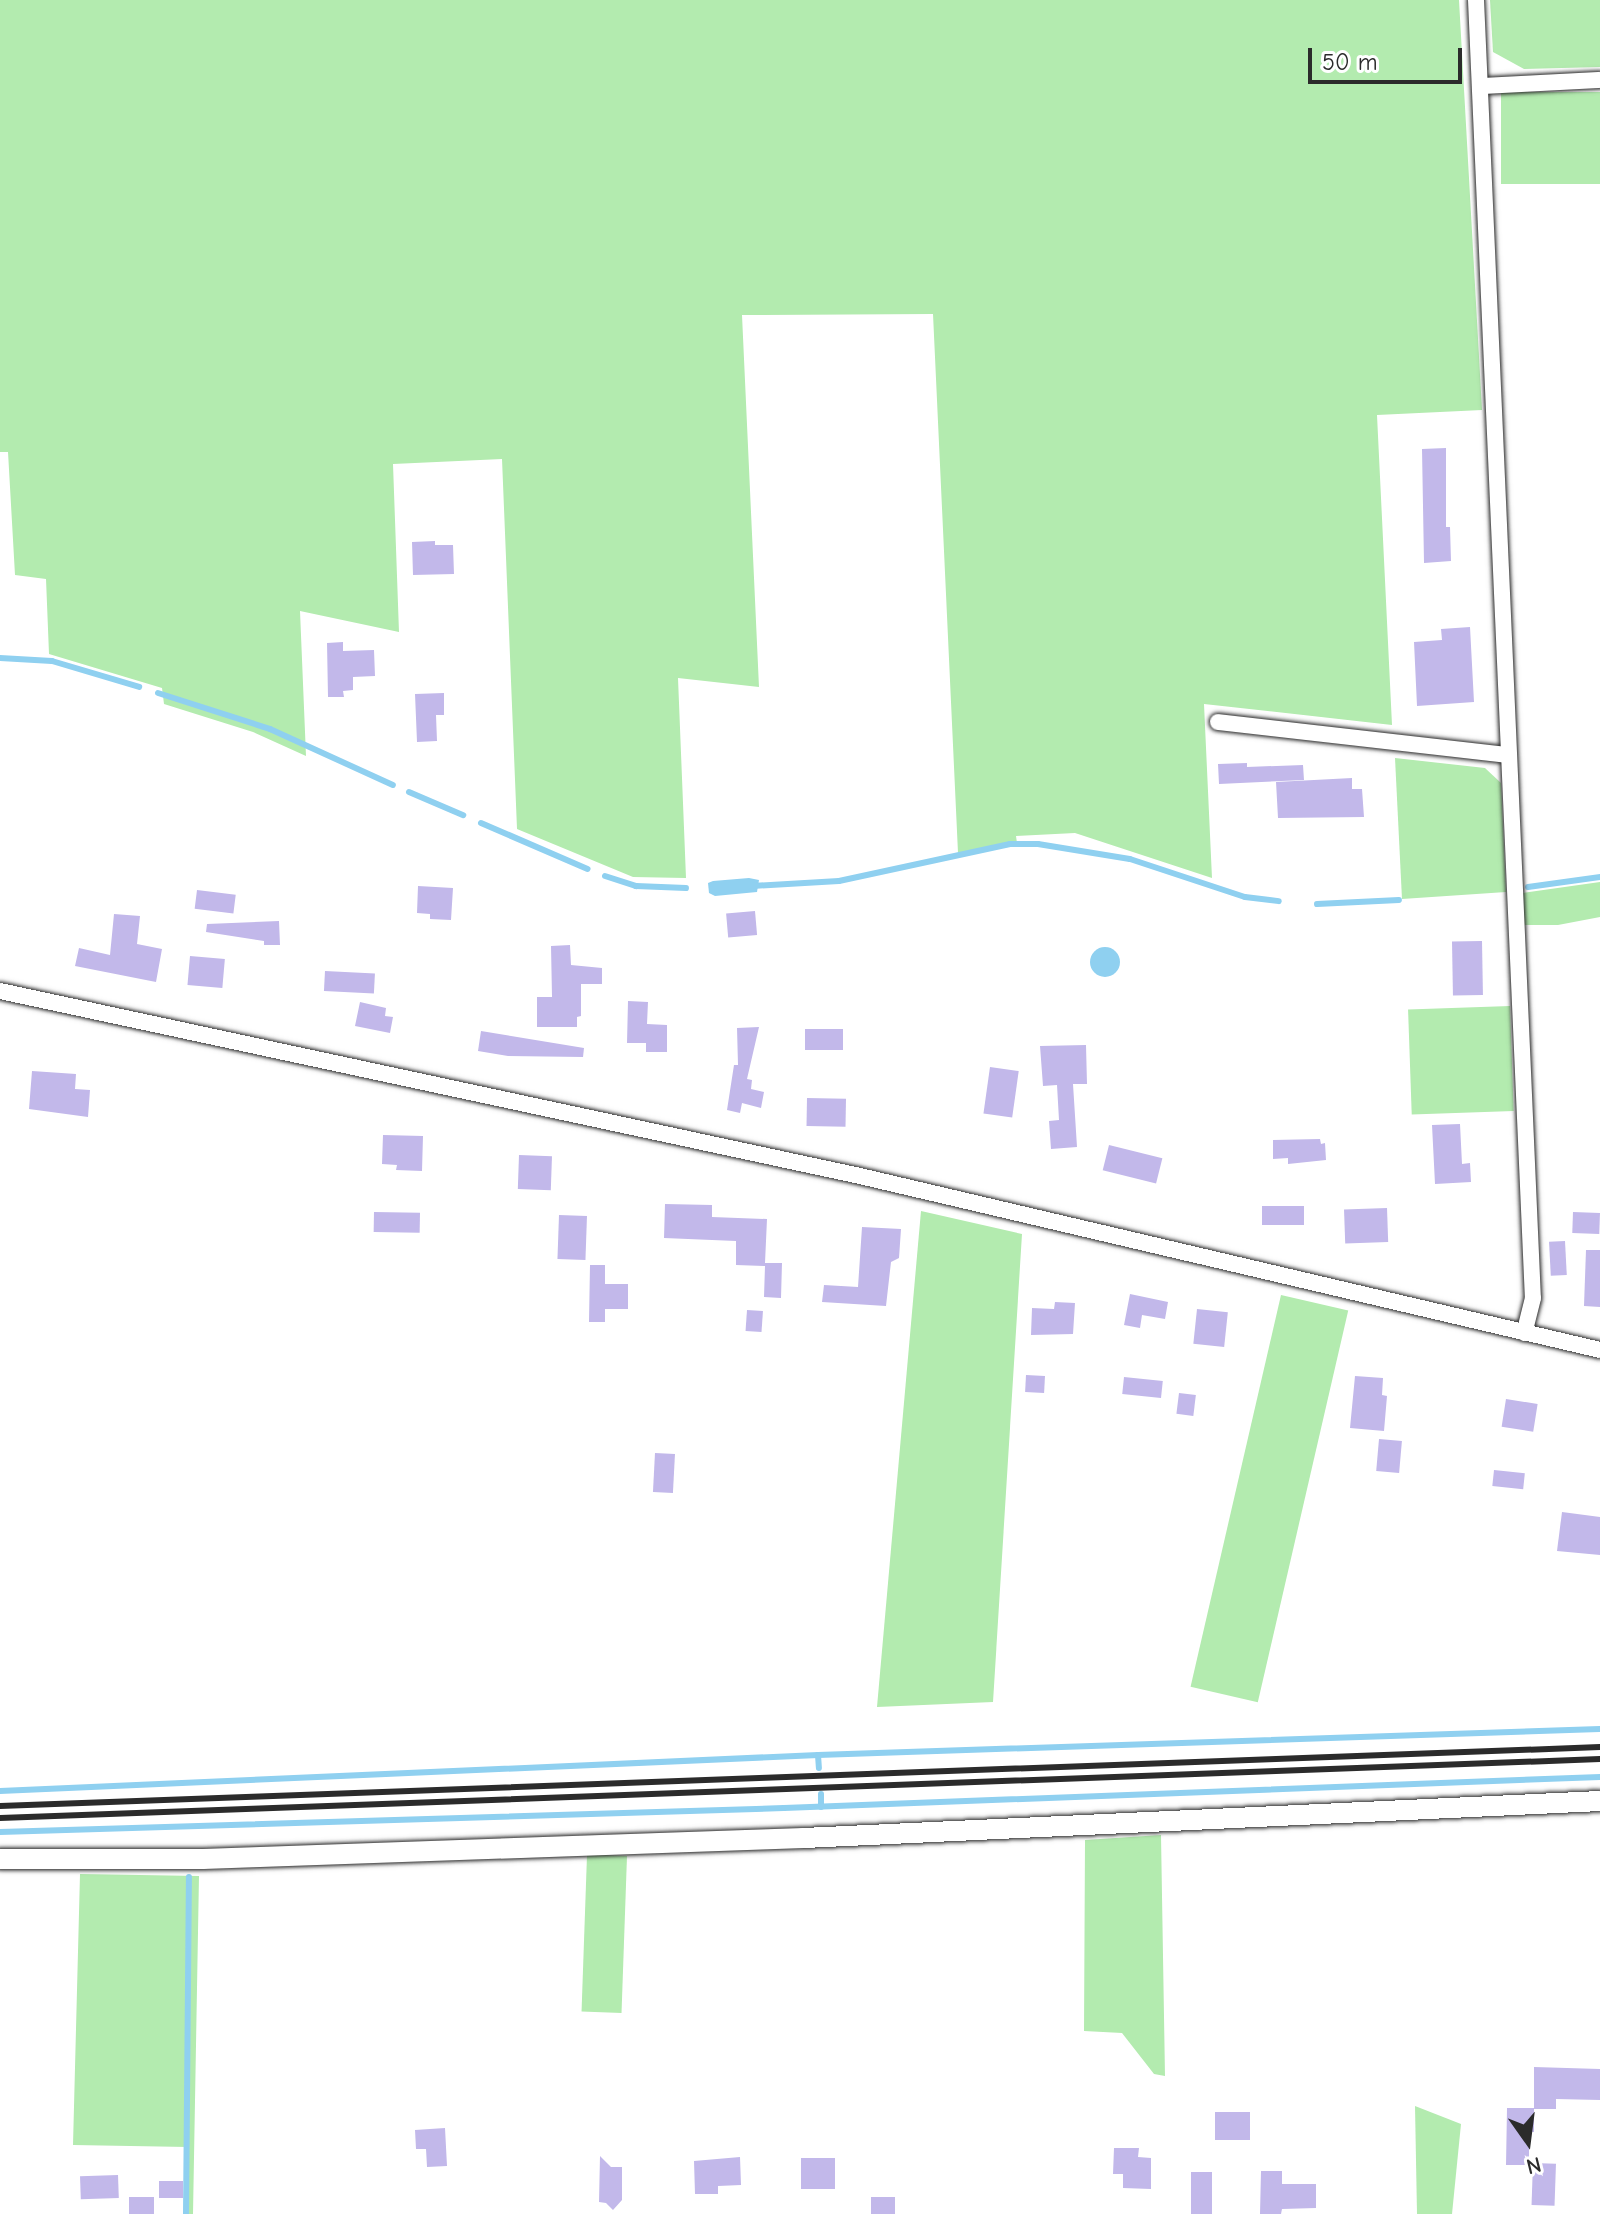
<!DOCTYPE html>
<style>
body{margin:0}
#map{position:relative;width:1600px;height:2214px;overflow:hidden;background:#fff;font-family:"Comic Neue",sans-serif}
div>[style]{position:absolute}
.green>*{inset:0;background:#b3ebaf;transform-origin:0 0}
.water>*{inset:0;background:#8fd0f0}
.round{border-radius:50%}
.stream>*{height:6px;margin:-3px;padding:0 3px;transform-origin:3px;border-radius:3px;background:#8fd0f0}
.building>*{inset:0;background:#c2b8ea;transform-origin:0 0}
.roads{filter:drop-shadow(0 0 2px #2b2b2b) drop-shadow(0 0 2px #2b2b2b)}
.minor>*{height:16px;margin:-8px;padding:0 8px;transform-origin:8px;border-radius:8px;background:#fff}
.tertiary>*{height:20px;margin:-10px;padding:0 10px;transform-origin:10px;border-radius:10px;background:#fff}
.rail>*{height:6px;margin:-3px;padding:0 3px;transform-origin:3px;border-radius:3px;background:#2b2b2b}
span{translate:-50% -50%;white-space:nowrap;text-align:center;line-height:1.15;-webkit-text-stroke:6px #fff;paint-order:stroke}
.north{position:absolute;left:1488px;top:2102px;width:80px;height:80px;-webkit-text-stroke:6px #fff;paint-order:stroke;rotate:166deg;font-size:22px;font-weight:700;line-height:32px;text-align:center;color:#2b2b2b}
.north::after{content:'';display:block;margin:auto;width:28px;height:36px;background:#2b2b2b;clip-path:polygon(50% 0,100% 100%,50% 72%,0 100%)}
.scale{position:absolute;left:1308px;top:48px;width:154px;height:36px;box-sizing:border-box;border:4px solid #2b2b2b;border-top:0;padding-left:10px;font-size:24px;line-height:28px;white-space:nowrap;color:#2b2b2b;-webkit-text-stroke:6px #fff;paint-order:stroke}
</style>
<div id="map">
<div class="green">
<div style="clip-path:polygon(0 0,1459px 0,1482px 410px,1377px 415px,1392px 725px,1204px 704px,1212px 878px,1075px 833px,1016px 836px,1017px 843px,958px 853px,933px 314px,742px 315px,759px 687px,678px 678px,686px 878px,633px 877px,517px 829px,502px 459px,393px 464px,399px 632px,300px 611px,306px 756px,253px 732px,164px 704px,162px 688px,49px 654px,46px 579px,15px 575px,8px 452px,0 452px)"></div>
<div style="clip-path:polygon(1490px 0,1600px 0,1600px 67px,1524px 69px,1493px 52px)"></div>
<div style="left:1600px;top:92px;width:92px;height:99px;rotate:90deg"></div>
<div style="clip-path:polygon(1395px 758px,1485px 768px,1501px 783px,1506px 892px,1402px 899px)"></div>
<div style="clip-path:polygon(1600px 882px,1600px 917px,1558px 925px,1524px 925px,1523px 893px)"></div>
<div style="left:1510px;top:1006px;width:105px;height:102px;rotate:88deg"></div>
<div style="clip-path:polygon(921px 1211px,1022px 1234px,993px 1702px,877px 1707px)"></div>
<div style="left:1281px;top:1295px;width:69px;height:402px;rotate:13deg"></div>
<div style="clip-path:polygon(1161px 1835px,1165px 2076px,1154px 2074px,1122px 2033px,1084px 2031px,1085px 1840px)"></div>
<div style="left:627px;top:1856px;width:157px;height:40px;rotate:92deg"></div>
<div style="clip-path:polygon(80px 1874px,199px 1876px,193px 2214px,187px 2214px,188px 2147px,73px 2145px)"></div>
<div style="clip-path:polygon(1415px 2106px,1461px 2124px,1452px 2214px,1417px 2214px)"></div>
</div>
<div class="water">
<div style="clip-path:polygon(749px 878px,759px 880px,757px 892px,715px 896px,709px 893px,708px 883px,713px 881px)"></div>
<div class="round" style="left:1090px;top:947px;width:30px;height:30px"></div>
</div>
<div class="stream">
<div style="left:0;top:658px;width:52px;rotate:3.3deg"></div>
<div style="left:52px;top:661px;width:91px;rotate:16.6deg"></div>
<div style="left:158px;top:693px;width:118px;rotate:17.8deg"></div>
<div style="left:270px;top:729px;width:135px;rotate:24.5deg"></div>
<div style="left:409px;top:792px;width:59px;rotate:23.1deg"></div>
<div style="left:481px;top:823px;width:116px;rotate:23.3deg"></div>
<div style="left:605px;top:876px;width:33px;rotate:18deg"></div>
<div style="left:636px;top:886px;width:50px;rotate:2.3deg"></div>
<div style="left:752px;top:886px;width:87px;rotate:-3.3deg"></div>
<div style="left:839px;top:881px;width:175px;rotate:-12.2deg"></div>
<div style="left:1010px;top:844px;width:28px"></div>
<div style="left:1038px;top:844px;width:93px;rotate:9.3deg"></div>
<div style="left:1130px;top:859px;width:121px;rotate:18.3deg"></div>
<div style="left:1245px;top:897px;width:34px;rotate:7deg"></div>
<div style="left:1528px;top:887px;width:73px;rotate:-7.9deg"></div>
<div style="left:1317px;top:904px;width:82px;rotate:-2.8deg"></div>
<div style="left:818px;top:1755px;width:13px;rotate:86deg"></div>
<div style="left:0;top:1791px;width:819px;rotate:-2.52deg"></div>
<div style="left:818px;top:1755px;width:782px;rotate:-1.9deg"></div>
<div style="left:821px;top:1794px;width:13px;rotate:90deg"></div>
<div style="left:0;top:1832px;width:784px;rotate:-1.75deg"></div>
<div style="left:784px;top:1808px;width:817px;rotate:-2.18deg"></div>
<div style="left:186px;top:2214px;width:337px;rotate:-89.5deg"></div>
</div>
<div class="building">
<div style="clip-path:polygon(1446px 448px,1446px 527px,1450px 527px,1451px 561px,1424px 563px,1422px 449px)"></div>
<div style="clip-path:polygon(435px 541px,435px 545px,453px 545px,454px 574px,413px 575px,412px 542px)"></div>
<div style="clip-path:polygon(1470px 627px,1474px 702px,1417px 706px,1414px 642px,1442px 640px,1441px 629px)"></div>
<div style="clip-path:polygon(343px 642px,343px 651px,374px 650px,375px 676px,353px 677px,353px 690px,343px 691px,344px 697px,328px 697px,327px 643px)"></div>
<div style="clip-path:polygon(444px 693px,444px 715px,436px 715px,437px 741px,417px 742px,415px 694px)"></div>
<div style="clip-path:polygon(1247px 763px,1247px 767px,1303px 765px,1304px 780px,1219px 784px,1218px 764px)"></div>
<div style="clip-path:polygon(1352px 778px,1352px 789px,1362px 789px,1364px 817px,1278px 818px,1276px 782px)"></div>
<div style="clip-path:polygon(418px 886px,453px 888px,451px 920px,430px 919px,430px 914px,417px 913px)"></div>
<div style="left:197px;top:890px;width:39px;height:19px;rotate:7deg"></div>
<div style="left:755px;top:911px;width:24px;height:29px;rotate:85deg"></div>
<div style="clip-path:polygon(114px 914px,140px 916px,137px 944px,162px 949px,156px 982px,75px 966px,79px 948px,110px 955px)"></div>
<div style="clip-path:polygon(279px 921px,280px 945px,264px 945px,264px 941px,206px 932px,207px 924px)"></div>
<div style="left:1482px;top:941px;width:54px;height:30px;rotate:89deg"></div>
<div style="clip-path:polygon(570px 945px,571px 965px,602px 968px,602px 984px,581px 984px,581px 1016px,577px 1017px,577px 1027px,537px 1027px,537px 997px,552px 997px,551px 946px)"></div>
<div style="left:190px;top:956px;width:35px;height:29px;rotate:5deg"></div>
<div style="left:325px;top:971px;width:50px;height:20px;rotate:3deg"></div>
<div style="clip-path:polygon(628px 1001px,648px 1002px,647px 1024px,667px 1025px,667px 1052px,646px 1052px,646px 1043px,627px 1043px)"></div>
<div style="clip-path:polygon(360px 1002px,386px 1008px,385px 1016px,393px 1017px,390px 1033px,355px 1026px)"></div>
<div style="clip-path:polygon(759px 1027px,747px 1079px,752px 1080px,751px 1089px,764px 1092px,761px 1108px,742px 1103px,740px 1113px,727px 1110px,734px 1065px,738px 1065px,737px 1028px)"></div>
<div style="left:805px;top:1029px;width:38px;height:21px"></div>
<div style="clip-path:polygon(481px 1031px,584px 1048px,583px 1057px,508px 1056px,478px 1051px)"></div>
<div style="clip-path:polygon(1086px 1045px,1087px 1084px,1073px 1084px,1077px 1147px,1051px 1149px,1049px 1121px,1059px 1120px,1057px 1085px,1043px 1086px,1040px 1046px)"></div>
<div style="left:990px;top:1067px;width:29px;height:47px;rotate:8deg"></div>
<div style="clip-path:polygon(32px 1071px,76px 1074px,75px 1089px,90px 1090px,88px 1117px,29px 1109px)"></div>
<div style="left:807px;top:1098px;width:39px;height:28px;rotate:1deg"></div>
<div style="clip-path:polygon(1460px 1124px,1462px 1164px,1470px 1163px,1471px 1182px,1435px 1184px,1432px 1125px)"></div>
<div style="clip-path:polygon(383px 1135px,423px 1136px,422px 1171px,396px 1170px,397px 1165px,382px 1164px)"></div>
<div style="clip-path:polygon(1320px 1139px,1321px 1144px,1325px 1143px,1326px 1160px,1288px 1164px,1288px 1158px,1273px 1159px,1273px 1140px)"></div>
<div style="left:1109px;top:1145px;width:55px;height:26px;rotate:14deg"></div>
<div style="left:519px;top:1155px;width:33px;height:34px;rotate:2deg"></div>
<div style="clip-path:polygon(665px 1204px,712px 1205px,712px 1217px,767px 1219px,765px 1263px,782px 1263px,781px 1298px,764px 1297px,765px 1266px,736px 1265px,736px 1241px,664px 1238px)"></div>
<div style="left:1304px;top:1206px;width:19px;height:42px;rotate:90deg"></div>
<div style="left:1387px;top:1208px;width:34px;height:43px;rotate:88deg"></div>
<div style="left:374px;top:1212px;width:46px;height:20px;rotate:1deg"></div>
<div style="left:1573px;top:1212px;width:27px;height:21px;rotate:2deg"></div>
<div style="left:559px;top:1215px;width:28px;height:44px;rotate:2deg"></div>
<div style="clip-path:polygon(862px 1227px,901px 1229px,899px 1258px,891px 1262px,886px 1306px,822px 1302px,824px 1285px,858px 1287px)"></div>
<div style="left:1565px;top:1241px;width:34px;height:16px;rotate:87deg"></div>
<div style="clip-path:polygon(1586px 1250px,1600px 1250px,1600px 1307px,1584px 1306px)"></div>
<div style="clip-path:polygon(590px 1265px,605px 1265px,605px 1284px,628px 1284px,628px 1309px,605px 1309px,605px 1322px,589px 1322px)"></div>
<div style="clip-path:polygon(1130px 1294px,1168px 1302px,1165px 1319px,1142px 1315px,1140px 1328px,1124px 1325px)"></div>
<div style="clip-path:polygon(1055px 1302px,1075px 1303px,1073px 1334px,1031px 1335px,1032px 1308px,1054px 1309px)"></div>
<div style="left:1197px;top:1309px;width:31px;height:35px;rotate:6deg"></div>
<div style="left:747px;top:1310px;width:16px;height:21px;rotate:4deg"></div>
<div style="left:1026px;top:1375px;width:19px;height:17px;rotate:3deg"></div>
<div style="clip-path:polygon(1355px 1376px,1383px 1378px,1382px 1395px,1387px 1396px,1384px 1431px,1350px 1428px)"></div>
<div style="left:1124px;top:1377px;width:39px;height:17px;rotate:6deg"></div>
<div style="left:1179px;top:1393px;width:17px;height:21px;rotate:7deg"></div>
<div style="left:1506px;top:1399px;width:32px;height:28px;rotate:9deg"></div>
<div style="left:1379px;top:1439px;width:23px;height:32px;rotate:5deg"></div>
<div style="left:655px;top:1453px;width:20px;height:39px;rotate:3deg"></div>
<div style="left:1494px;top:1470px;width:31px;height:16px;rotate:6deg"></div>
<div style="clip-path:polygon(1562px 1512px,1600px 1517px,1600px 1555px,1557px 1551px)"></div>
<div style="clip-path:polygon(1534px 2067px,1600px 2069px,1600px 2100px,1556px 2099px,1556px 2109px,1534px 2109px,1534px 2132px,1529px 2132px,1529px 2165px,1506px 2165px,1507px 2108px,1534px 2108px)"></div>
<div style="left:1215px;top:2112px;width:35px;height:28px"></div>
<div style="clip-path:polygon(445px 2128px,447px 2166px,427px 2167px,426px 2149px,416px 2149px,415px 2130px)"></div>
<div style="clip-path:polygon(1114px 2148px,1139px 2148px,1138px 2157px,1151px 2158px,1151px 2189px,1123px 2188px,1123px 2174px,1113px 2174px)"></div>
<div style="clip-path:polygon(600px 2156px,611px 2167px,622px 2167px,622px 2200px,613px 2210px,606px 2203px,599px 2202px)"></div>
<div style="clip-path:polygon(740px 2157px,741px 2185px,718px 2186px,718px 2194px,695px 2194px,694px 2161px)"></div>
<div style="left:801px;top:2158px;width:34px;height:31px"></div>
<div style="left:1533px;top:2163px;width:23px;height:42px;rotate:2deg"></div>
<div style="clip-path:polygon(1261px 2171px,1282px 2171px,1282px 2184px,1316px 2184px,1316px 2208px,1282px 2209px,1281px 2214px,1260px 2214px)"></div>
<div style="left:1191px;top:2172px;width:21px;height:42px"></div>
<div style="left:118px;top:2175px;width:23px;height:38px;rotate:88deg"></div>
<div style="left:183px;top:2181px;width:17px;height:24px;rotate:90deg"></div>
<div style="left:129px;top:2197px;width:25px;height:17px"></div>
<div style="left:871px;top:2197px;width:24px;height:17px"></div>
</div>
<div class="roads">
<div class="minor">
<div style="left:1476px;top:0;width:1299px;rotate:87.49deg"></div>
<div style="left:1533px;top:1298px;width:36px;rotate:104deg"></div>
<div style="left:1481px;top:86px;width:119px;rotate:-2.9deg"></div>
<div style="left:1218px;top:722px;width:291px;rotate:6.5deg"></div>
<div style="left:0;top:991px;width:880px;rotate:12.14deg"></div>
<div style="left:860px;top:1176px;width:760px;rotate:13.23deg"></div>
</div>
<div class="tertiary">
<div style="left:0;top:1859px;width:203px"></div>
<div style="left:203px;top:1859px;width:601px;rotate:-2deg"></div>
<div style="left:804px;top:1838px;width:797px;rotate:-2.66deg"></div>
</div>
</div>
<div class="rail">
<div style="left:0;top:1806px;width:1601px;rotate:-2.11deg"></div>
<div style="left:0;top:1818px;width:1601px;rotate:-2.11deg"></div>
</div>
<div class="north">N</div>
<div class="scale">50 m</div>
</div>
